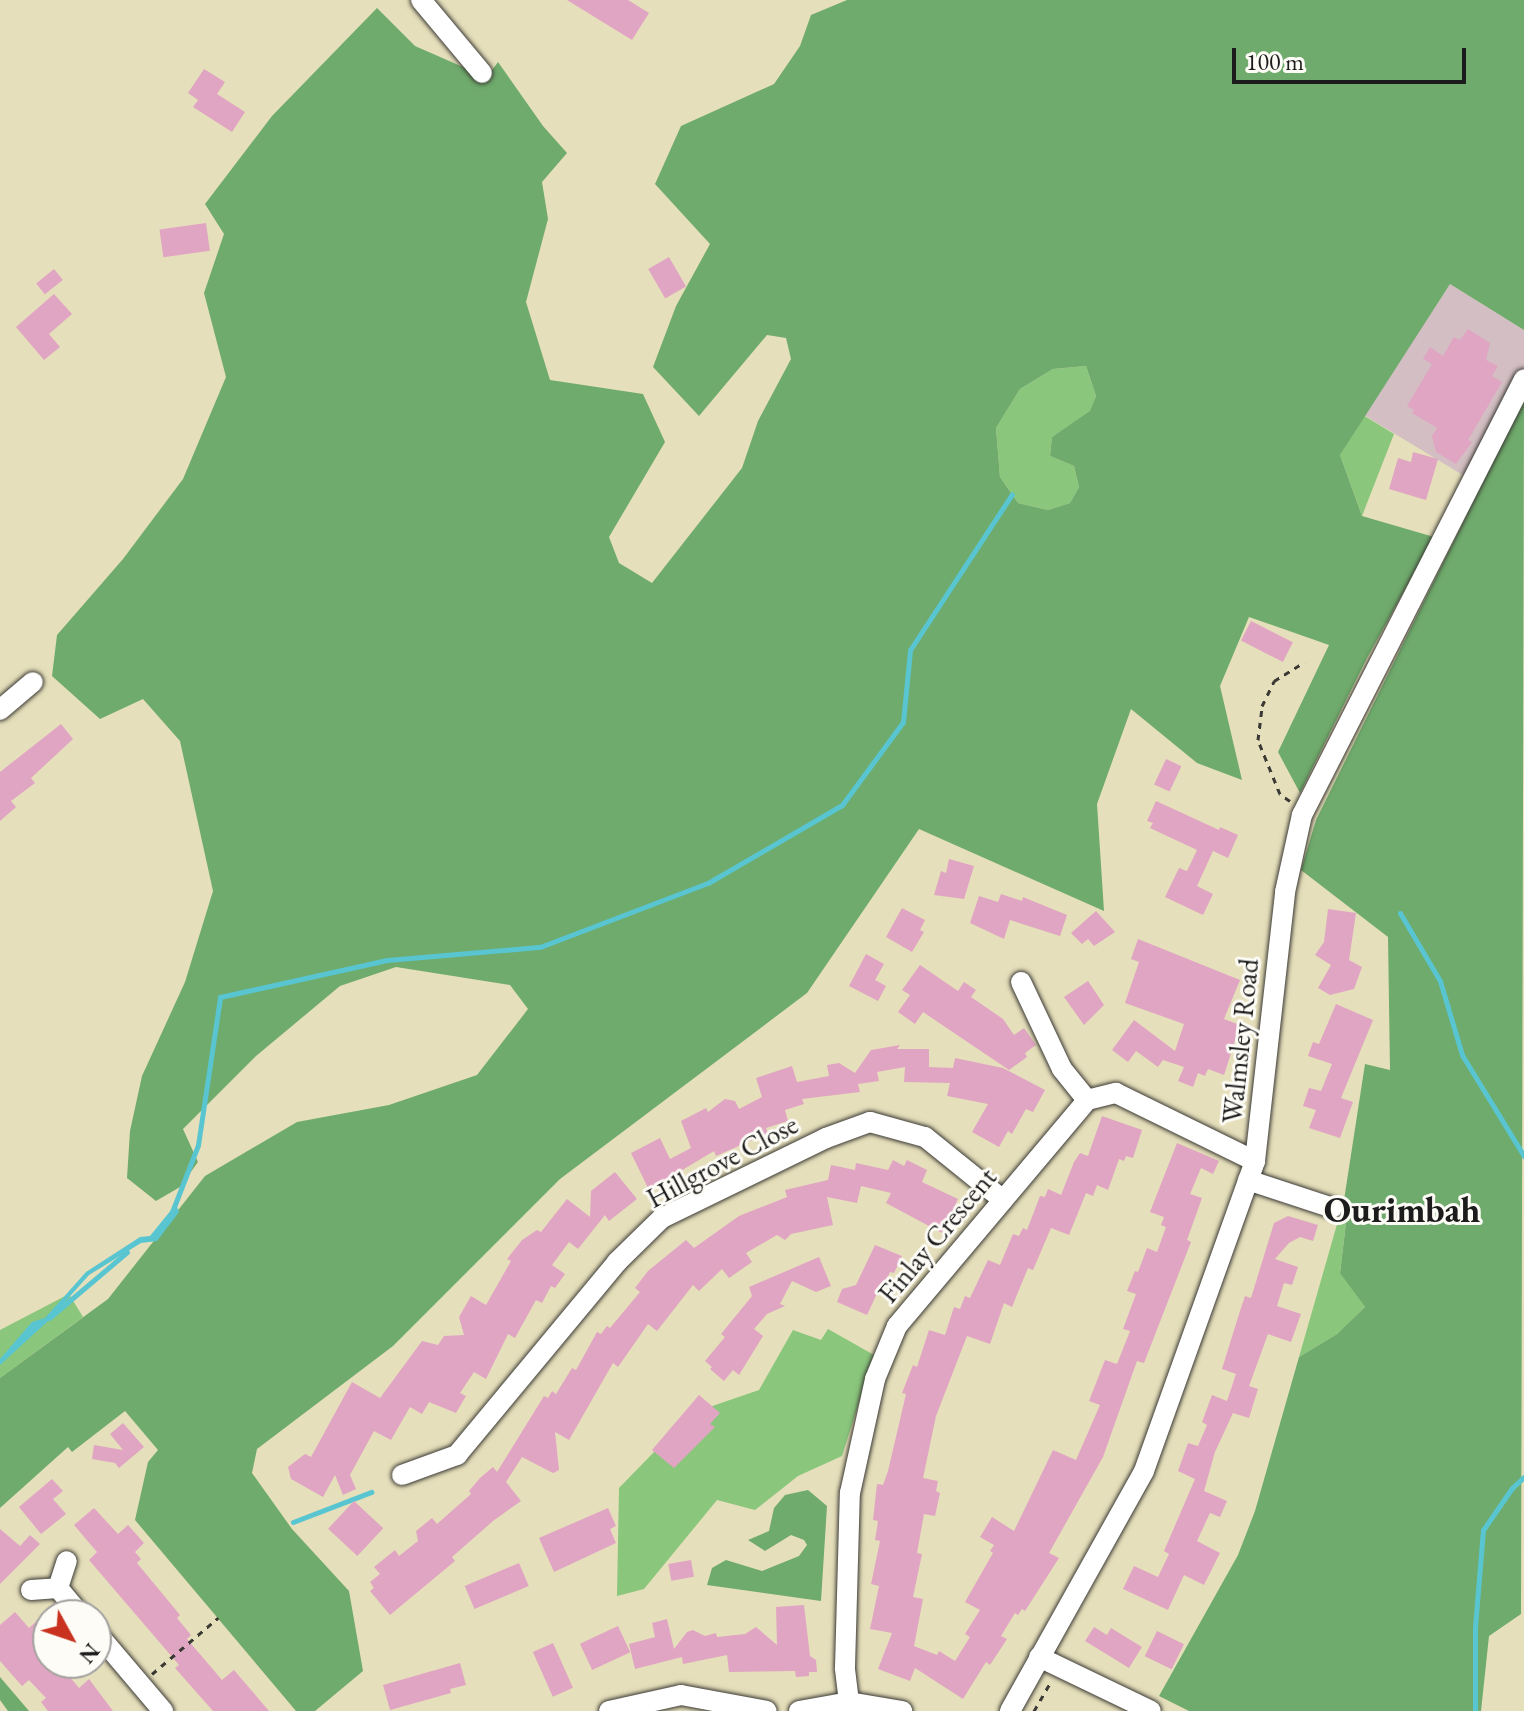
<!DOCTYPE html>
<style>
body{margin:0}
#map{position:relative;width:1524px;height:1711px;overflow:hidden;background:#e6dfbb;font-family:"EB Garamond",serif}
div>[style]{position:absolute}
.industrial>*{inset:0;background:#d2bec3}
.green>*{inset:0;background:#8ac67c}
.forest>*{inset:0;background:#6fab6c}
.water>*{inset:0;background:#59c5d1}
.stream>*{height:5px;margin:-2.5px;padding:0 2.5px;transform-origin:2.5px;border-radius:2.5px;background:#59c5d1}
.building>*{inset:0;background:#e0a5c2;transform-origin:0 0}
.path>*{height:3px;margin-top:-1.5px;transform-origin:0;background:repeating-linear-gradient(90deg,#3a3934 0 6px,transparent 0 12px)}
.roads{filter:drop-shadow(0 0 2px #3a3934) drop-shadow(0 0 2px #3a3934)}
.minor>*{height:20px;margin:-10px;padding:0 10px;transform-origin:10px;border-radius:10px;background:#fff}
span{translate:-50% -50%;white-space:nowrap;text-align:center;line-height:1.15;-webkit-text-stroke:6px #fdfcf7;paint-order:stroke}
.street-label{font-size:28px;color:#1c1c1c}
.district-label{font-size:36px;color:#1c1c1c;font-weight:700}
.north{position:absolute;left:32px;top:1599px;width:80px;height:80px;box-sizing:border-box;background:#fdfcf7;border:2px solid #a3a29f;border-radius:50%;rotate:130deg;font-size:22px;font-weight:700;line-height:32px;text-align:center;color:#1c1c1c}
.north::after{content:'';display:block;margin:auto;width:28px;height:36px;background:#c8321e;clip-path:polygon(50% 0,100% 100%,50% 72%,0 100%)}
.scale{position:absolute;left:1232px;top:48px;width:234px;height:36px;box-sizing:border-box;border:4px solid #1c1c1c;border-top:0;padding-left:10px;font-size:24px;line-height:28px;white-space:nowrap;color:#1c1c1c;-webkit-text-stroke:6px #fdfcf7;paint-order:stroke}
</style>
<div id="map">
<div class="industrial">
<div style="clip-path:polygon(1450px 284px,1524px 330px,1524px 367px,1466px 477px,1364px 415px)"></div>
</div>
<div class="green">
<div style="clip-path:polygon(1086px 366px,1096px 396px,1090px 412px,1052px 437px,1050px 456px,1074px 466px,1079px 487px,1070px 503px,1048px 510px,1018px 503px,1000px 477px,996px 428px,1020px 389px,1053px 369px)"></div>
<div style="clip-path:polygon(1363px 415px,1394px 434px,1362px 516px,1340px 455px)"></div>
<div style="clip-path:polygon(1344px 1200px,1346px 1223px,1340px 1272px,1365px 1307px,1337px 1334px,1299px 1357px)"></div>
<div style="clip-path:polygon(69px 1294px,83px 1317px,0 1378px,0 1330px)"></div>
<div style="clip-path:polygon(828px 1329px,874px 1355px,842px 1456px,798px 1476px,755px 1510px,717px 1500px,644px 1589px,617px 1596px,619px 1488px,692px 1413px,759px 1390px,793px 1330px,821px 1340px)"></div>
</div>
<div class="forest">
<div style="clip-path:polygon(evenodd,847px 0,1524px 0,1524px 330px,1450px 284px,1340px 455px,1362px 516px,1434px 537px,1367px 658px,1300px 793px,1278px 752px,1329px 645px,1249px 617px,1220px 686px,1242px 780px,1197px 763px,1131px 709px,1097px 804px,1104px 911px,919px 829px,807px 993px,560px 1179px,393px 1346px,257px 1449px,252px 1473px,292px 1529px,349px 1591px,363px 1671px,315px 1711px,296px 1711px,135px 1520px,148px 1462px,158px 1450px,125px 1411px,72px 1452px,68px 1447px,0 1508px,0 1378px,108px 1299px,205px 1176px,297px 1122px,389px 1105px,477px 1075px,528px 1009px,510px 985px,396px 967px,340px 986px,256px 1056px,183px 1129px,198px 1162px,180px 1187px,156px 1201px,127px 1178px,130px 1131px,142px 1076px,185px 982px,213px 891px,180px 741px,143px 699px,100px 719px,52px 676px,57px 635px,123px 559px,183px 479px,226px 377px,204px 293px,224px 234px,205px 204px,272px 116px,377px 8px,415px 46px,463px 67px,484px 81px,498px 62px,543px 126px,567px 153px,542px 182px,548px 219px,526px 302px,550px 380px,643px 394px,665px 442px,609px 537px,619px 563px,652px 583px,742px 468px,758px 421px,791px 359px,786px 338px,767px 335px,699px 416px,653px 367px,676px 306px,710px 244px,655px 184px,681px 126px,774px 84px,800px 46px,811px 15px,847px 0,1086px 366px,1096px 396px,1090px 411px,1052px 437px,1050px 456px,1074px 466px,1079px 487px,1070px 503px,1048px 510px,1018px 503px,1000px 477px,996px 428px,1020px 389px,1053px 369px,1086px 366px)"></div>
<div style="clip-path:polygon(1524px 399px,1521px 1614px,1489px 1636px,1481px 1711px,1189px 1711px,1159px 1696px,1238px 1555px,1255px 1511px,1299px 1357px,1337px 1334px,1365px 1307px,1340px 1273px,1346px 1223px,1344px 1200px,1365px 1064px,1390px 1070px,1388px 937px,1301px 870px,1316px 820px)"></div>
<div style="clip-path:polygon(808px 1490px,827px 1506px,821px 1601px,707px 1585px,712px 1568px,726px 1560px,762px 1571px,799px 1556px,807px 1545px,804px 1540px,791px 1535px,765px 1551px,748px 1540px,769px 1531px,774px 1508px,785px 1495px)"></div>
<div style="clip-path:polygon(0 1677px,29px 1711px,8px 1711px,0 1700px)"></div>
</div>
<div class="water">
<div style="clip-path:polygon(176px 1204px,179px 1212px,157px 1241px,141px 1243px,89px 1275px,47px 1322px,0 1365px,0 1359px,32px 1322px,45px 1318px,86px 1272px,140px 1237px,150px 1236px)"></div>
</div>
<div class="stream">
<div style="left:1400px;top:913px;width:79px;rotate:59.5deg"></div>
<div style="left:1440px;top:981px;width:77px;rotate:73.4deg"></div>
<div style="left:1462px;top:1055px;width:119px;rotate:58.5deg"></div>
<div style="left:172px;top:1212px;width:72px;rotate:-68.8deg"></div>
<div style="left:198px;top:1145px;width:150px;rotate:-81.5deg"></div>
<div style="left:220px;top:997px;width:171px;rotate:-12.5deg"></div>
<div style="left:387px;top:960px;width:154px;rotate:-4.9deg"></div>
<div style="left:540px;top:947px;width:180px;rotate:-20.9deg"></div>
<div style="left:708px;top:883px;width:155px;rotate:-30.2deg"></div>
<div style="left:842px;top:805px;width:103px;rotate:-53.7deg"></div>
<div style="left:903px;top:722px;width:72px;rotate:-84.4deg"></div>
<div style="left:910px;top:650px;width:186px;rotate:-56.8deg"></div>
<div style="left:49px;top:1318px;width:102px;rotate:-40.2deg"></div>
<div style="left:293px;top:1522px;width:84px;rotate:-21deg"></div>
<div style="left:1475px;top:1711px;width:84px;rotate:-90deg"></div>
<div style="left:1475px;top:1627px;width:97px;rotate:-85.3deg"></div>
<div style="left:1483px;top:1530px;width:51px;rotate:-55.4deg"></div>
<div style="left:1512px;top:1488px;width:16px;rotate:-43deg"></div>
</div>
<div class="building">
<div style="clip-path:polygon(567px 0,628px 0,649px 13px,632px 40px)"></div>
<div style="clip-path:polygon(204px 69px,225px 82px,217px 94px,245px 112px,232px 132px,193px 107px,198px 100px,188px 93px)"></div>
<div style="left:206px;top:223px;width:28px;height:47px;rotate:82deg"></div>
<div style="left:669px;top:257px;width:34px;height:24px;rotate:60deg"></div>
<div style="left:54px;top:269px;width:14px;height:23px;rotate:51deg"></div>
<div style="clip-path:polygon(54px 294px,72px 314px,49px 334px,60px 347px,44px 360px,16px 327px)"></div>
<div style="clip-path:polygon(1468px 329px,1490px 343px,1486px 360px,1498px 366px,1492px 376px,1502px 382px,1468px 440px,1472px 442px,1456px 464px,1436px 452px,1432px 436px,1437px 428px,1412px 413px,1414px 410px,1407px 406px,1432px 364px,1423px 359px,1430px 347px,1443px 356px,1454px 337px,1460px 340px)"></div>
<div style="clip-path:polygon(1413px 452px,1438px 459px,1426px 500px,1389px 489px,1398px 458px,1411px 462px)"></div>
<div style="left:1251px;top:621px;width:47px;height:22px;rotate:27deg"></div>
<div style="clip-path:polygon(61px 724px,73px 739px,31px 778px,35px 783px,11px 801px,16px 807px,0 821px,0 772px)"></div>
<div style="left:1166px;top:759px;width:17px;height:28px;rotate:25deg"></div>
<div style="clip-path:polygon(1156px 801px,1219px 830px,1220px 827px,1238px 835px,1228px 858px,1213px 851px,1197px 886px,1213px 894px,1203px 915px,1165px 897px,1179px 868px,1187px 871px,1197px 850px,1150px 828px,1153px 823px,1147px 821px)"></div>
<div style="clip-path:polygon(949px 859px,974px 866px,964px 899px,934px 895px,941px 871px,946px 873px)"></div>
<div style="clip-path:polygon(1001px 894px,1022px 901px,1023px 897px,1067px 915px,1060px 936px,1010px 920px,1004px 939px,970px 923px,979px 896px,998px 902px)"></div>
<div style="clip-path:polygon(902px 908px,925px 920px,920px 930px,924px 932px,912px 952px,886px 937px)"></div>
<div style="clip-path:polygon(1328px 909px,1356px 913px,1349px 960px,1362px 967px,1354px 989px,1330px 995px,1318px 988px,1331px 965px,1315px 955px,1324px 942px)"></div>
<div style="clip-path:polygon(1096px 911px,1115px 932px,1094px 946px,1088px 939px,1082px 944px,1071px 933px)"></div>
<div style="clip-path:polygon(1138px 939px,1240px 980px,1224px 1019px,1240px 1025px,1224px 1075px,1208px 1069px,1205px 1076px,1198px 1073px,1193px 1087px,1178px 1081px,1184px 1067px,1163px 1060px,1158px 1067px,1136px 1051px,1128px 1062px,1112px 1050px,1134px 1020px,1175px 1051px,1184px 1024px,1125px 1003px,1139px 962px,1131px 959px)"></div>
<div style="clip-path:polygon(866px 954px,884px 964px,875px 980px,886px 986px,878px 1001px,849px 986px)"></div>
<div style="clip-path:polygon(920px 965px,958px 991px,964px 982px,976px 990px,971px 997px,1003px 1019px,1014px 1035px,1024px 1028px,1036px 1045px,1025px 1053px,1027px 1057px,1009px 1070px,923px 1012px,915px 1024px,898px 1012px,910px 995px,902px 990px)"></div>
<div style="clip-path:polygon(1088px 981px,1104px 1005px,1084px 1025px,1064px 997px)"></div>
<div style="clip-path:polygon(1336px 1004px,1373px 1020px,1341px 1098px,1353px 1102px,1340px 1138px,1309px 1128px,1316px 1110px,1303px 1106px,1309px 1088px,1321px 1091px,1332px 1064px,1308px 1056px,1313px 1042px,1319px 1044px)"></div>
<div style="clip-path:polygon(900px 1045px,897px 1049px,929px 1049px,929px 1067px,953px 1068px,955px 1058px,1003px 1068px,1045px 1090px,1033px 1112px,1026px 1109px,1012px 1134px,1008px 1131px,999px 1147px,972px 1132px,988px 1104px,947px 1096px,950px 1083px,904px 1082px,905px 1067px,877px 1072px,879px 1081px,858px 1084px,860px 1092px,802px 1099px,804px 1104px,785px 1110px,788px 1121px,766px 1128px,768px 1133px,716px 1156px,714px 1151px,649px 1190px,631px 1153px,660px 1138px,670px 1159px,691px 1148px,681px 1121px,706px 1108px,708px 1112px,725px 1099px,735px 1101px,739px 1109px,762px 1097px,756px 1078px,792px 1066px,797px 1082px,829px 1076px,827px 1065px,839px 1063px,855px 1073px,871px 1050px)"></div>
<div style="clip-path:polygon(1102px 1116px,1142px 1130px,1133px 1158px,1126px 1156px,1124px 1161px,1119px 1159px,1108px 1190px,1097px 1185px,1093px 1196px,1086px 1193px,1069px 1235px,1051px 1228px,1033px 1270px,1028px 1268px,1012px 1307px,1004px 1303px,990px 1344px,967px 1336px,936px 1416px,923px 1478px,938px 1481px,936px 1491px,940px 1493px,935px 1516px,924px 1514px,917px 1553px,922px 1554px,913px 1597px,923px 1599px,914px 1646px,937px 1655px,939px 1651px,955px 1661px,970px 1637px,965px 1634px,980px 1610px,965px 1602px,993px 1553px,990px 1551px,994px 1545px,980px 1537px,992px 1517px,1014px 1531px,1053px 1450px,1076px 1460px,1100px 1405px,1089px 1401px,1105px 1360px,1117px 1364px,1130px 1331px,1123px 1329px,1136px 1294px,1127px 1291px,1135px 1271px,1138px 1272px,1147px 1248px,1157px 1252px,1166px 1227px,1161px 1225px,1164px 1217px,1150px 1212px,1177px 1143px,1219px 1161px,1213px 1174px,1201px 1168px,1190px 1194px,1202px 1198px,1187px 1240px,1191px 1242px,1144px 1363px,1137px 1361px,1103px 1457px,1049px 1553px,1059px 1558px,1025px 1611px,1022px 1609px,1018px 1615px,1015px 1613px,1001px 1636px,1007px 1639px,990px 1665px,986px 1662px,963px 1699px,915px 1668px,910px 1681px,878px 1669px,892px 1633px,870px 1629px,879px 1586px,871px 1584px,880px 1541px,875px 1540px,878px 1521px,873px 1520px,877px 1484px,883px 1485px,888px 1471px,906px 1394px,902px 1393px,913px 1365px,917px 1367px,929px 1330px,945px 1335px,954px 1307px,960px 1309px,965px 1296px,970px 1298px,988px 1260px,1000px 1265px,1013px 1234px,1019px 1236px,1023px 1228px,1027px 1230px,1040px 1196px,1045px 1197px,1048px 1189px,1061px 1195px,1074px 1162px,1080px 1153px,1088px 1156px)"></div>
<div style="clip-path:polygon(893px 1160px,904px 1166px,907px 1160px,927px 1170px,922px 1182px,958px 1199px,942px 1233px,886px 1203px,891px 1193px,861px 1186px,857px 1203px,827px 1197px,833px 1225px,791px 1234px,785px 1240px,777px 1235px,746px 1253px,752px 1262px,729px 1278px,722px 1269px,699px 1291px,693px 1285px,657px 1331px,648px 1324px,618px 1367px,613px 1363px,569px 1440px,555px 1432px,559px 1470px,553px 1473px,522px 1457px,506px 1482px,521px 1501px,493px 1521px,452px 1557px,455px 1561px,390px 1615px,370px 1591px,374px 1588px,370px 1582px,380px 1574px,374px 1567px,395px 1550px,399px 1556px,418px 1541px,416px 1531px,432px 1518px,437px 1524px,471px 1494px,469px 1491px,480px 1478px,493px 1467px,497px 1472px,544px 1396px,548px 1398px,552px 1391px,556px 1394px,572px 1368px,576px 1370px,597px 1332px,601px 1334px,607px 1326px,610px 1328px,640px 1292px,635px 1288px,648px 1271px,686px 1240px,694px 1248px,739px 1216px,787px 1197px,785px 1190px,828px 1180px,831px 1165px,855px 1170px,856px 1163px,888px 1170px)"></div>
<div style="clip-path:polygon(615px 1172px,637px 1199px,609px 1221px,605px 1215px,578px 1249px,569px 1242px,552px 1265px,565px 1274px,555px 1288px,551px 1286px,542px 1303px,536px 1300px,515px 1338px,508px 1334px,486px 1379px,474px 1372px,460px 1393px,466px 1396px,456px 1413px,429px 1402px,422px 1414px,410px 1407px,391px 1440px,374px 1431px,350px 1475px,356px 1489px,343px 1495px,335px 1475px,323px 1497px,291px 1479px,288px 1467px,305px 1454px,311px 1457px,352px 1382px,380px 1398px,422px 1341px,438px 1345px,444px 1336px,464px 1335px,459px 1317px,471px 1296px,486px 1305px,511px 1261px,507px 1259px,522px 1240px,537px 1230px,541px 1232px,567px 1199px,590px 1217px,591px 1191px)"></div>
<div style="clip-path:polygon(1288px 1216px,1318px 1225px,1313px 1241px,1300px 1237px,1289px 1243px,1275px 1259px,1298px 1267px,1292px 1285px,1284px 1283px,1277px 1306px,1301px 1314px,1291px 1342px,1268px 1334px,1249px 1386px,1258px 1389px,1249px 1418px,1233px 1413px,1215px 1452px,1204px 1491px,1227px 1501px,1220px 1517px,1210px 1513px,1197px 1541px,1220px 1553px,1204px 1585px,1184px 1575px,1168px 1610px,1123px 1589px,1134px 1566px,1158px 1577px,1169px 1554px,1164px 1551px,1195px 1479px,1178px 1471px,1188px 1443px,1198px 1446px,1207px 1425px,1202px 1422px,1212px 1395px,1227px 1401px,1236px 1374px,1222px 1369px,1239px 1314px,1245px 1296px,1251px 1298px,1274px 1223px)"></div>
<div style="clip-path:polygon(875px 1245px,902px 1256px,894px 1273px,890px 1272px,883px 1287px,881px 1285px,867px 1315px,837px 1302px,842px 1289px,856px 1285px)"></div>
<div style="clip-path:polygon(819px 1257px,831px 1286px,816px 1292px,792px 1281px,780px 1304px,785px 1306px,767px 1314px,754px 1329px,763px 1336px,739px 1375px,733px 1370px,724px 1381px,710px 1369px,712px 1367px,705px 1361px,725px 1337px,721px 1334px,752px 1296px,749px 1287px)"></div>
<div style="clip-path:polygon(699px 1395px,720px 1413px,710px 1424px,715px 1427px,674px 1468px,652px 1450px)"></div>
<div style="clip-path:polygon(123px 1423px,144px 1447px,119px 1468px,115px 1463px,92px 1459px,94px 1445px,123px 1450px,110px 1434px)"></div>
<div style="clip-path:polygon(52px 1479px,63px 1491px,53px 1499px,66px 1514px,41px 1534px,19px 1507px)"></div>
<div style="left:354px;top:1501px;width:40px;height:38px;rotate:43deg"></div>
<div style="clip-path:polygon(94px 1508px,118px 1534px,128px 1525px,144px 1543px,135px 1552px,141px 1559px,137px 1563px,180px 1615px,177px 1618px,191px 1635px,187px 1639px,222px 1680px,234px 1670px,269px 1711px,213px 1711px,175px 1668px,179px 1665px,89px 1560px,97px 1552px,74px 1525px)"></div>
<div style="clip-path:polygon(608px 1508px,616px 1526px,610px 1529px,616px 1543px,554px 1572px,539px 1538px)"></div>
<div style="clip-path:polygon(0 1529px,20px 1546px,30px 1535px,40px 1544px,0 1584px)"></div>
<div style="left:691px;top:1560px;width:17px;height:23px;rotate:80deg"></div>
<div style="left:519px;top:1563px;width:25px;height:59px;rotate:67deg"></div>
<div style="clip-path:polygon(804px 1605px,810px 1656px,816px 1660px,817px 1672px,809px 1672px,809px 1676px,796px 1677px,795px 1671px,729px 1672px,727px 1655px,683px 1664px,682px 1657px,635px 1669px,629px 1644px,655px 1637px,652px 1623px,667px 1619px,674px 1649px,687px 1632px,693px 1630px,705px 1636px,716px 1633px,717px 1637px,745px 1634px,756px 1627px,777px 1645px,776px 1607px)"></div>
<div style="clip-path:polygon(15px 1612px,29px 1628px,38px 1620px,48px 1632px,48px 1663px,58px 1663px,79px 1688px,89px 1679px,113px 1711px,48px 1711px,41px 1702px,46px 1698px,29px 1680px,22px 1686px,0 1661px,0 1625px)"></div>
<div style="left:618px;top:1626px;width:29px;height:42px;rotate:65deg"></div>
<div style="clip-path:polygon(1094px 1627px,1107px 1635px,1111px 1628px,1142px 1647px,1129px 1668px,1085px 1641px)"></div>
<div style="left:1157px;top:1631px;width:30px;height:28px;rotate:26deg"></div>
<div style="left:553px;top:1643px;width:49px;height:22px;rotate:66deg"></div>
<div style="clip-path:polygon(460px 1663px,466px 1685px,450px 1689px,451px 1693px,390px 1710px,383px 1685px)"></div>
</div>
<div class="path">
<div style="left:1290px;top:801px;width:12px;rotate:-145deg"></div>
<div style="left:1280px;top:794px;width:58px;rotate:-112.2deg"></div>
<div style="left:1258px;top:740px;width:34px;rotate:-83deg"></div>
<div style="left:1262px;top:706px;width:28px;rotate:-64deg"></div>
<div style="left:1274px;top:681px;width:36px;rotate:-32deg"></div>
<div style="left:152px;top:1674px;width:87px;rotate:-40.3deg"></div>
<div style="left:1034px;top:1711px;width:32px;rotate:-60deg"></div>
</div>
<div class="roads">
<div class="minor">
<div style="left:421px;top:0;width:95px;rotate:50.1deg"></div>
<div style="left:0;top:710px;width:43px;rotate:-40.3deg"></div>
<div style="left:1021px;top:982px;width:96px;rotate:64.8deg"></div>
<div style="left:1062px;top:1069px;width:40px;rotate:51deg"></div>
<div style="left:1248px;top:1180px;width:89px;rotate:18.2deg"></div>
<div style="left:402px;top:1475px;width:59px;rotate:-20deg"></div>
<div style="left:457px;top:1455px;width:251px;rotate:-50.3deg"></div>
<div style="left:617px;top:1262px;width:63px;rotate:-44.4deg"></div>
<div style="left:662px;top:1218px;width:182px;rotate:-26deg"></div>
<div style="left:826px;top:1138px;width:47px;rotate:-20deg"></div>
<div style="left:870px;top:1122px;width:57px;rotate:15.3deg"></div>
<div style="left:925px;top:1137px;width:100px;rotate:38.9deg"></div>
<div style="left:58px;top:1588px;width:35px;rotate:50deg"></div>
<div style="left:31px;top:1590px;width:27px;rotate:-4deg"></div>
<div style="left:58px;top:1588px;width:28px;rotate:-72deg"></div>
<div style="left:96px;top:1632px;width:104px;rotate:49.7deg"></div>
<div style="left:1039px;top:1657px;width:124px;rotate:25.7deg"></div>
<div style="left:849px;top:1702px;width:35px;rotate:-97deg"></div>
<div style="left:845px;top:1667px;width:174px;rotate:-88.4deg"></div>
<div style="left:850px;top:1493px;width:117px;rotate:-77.6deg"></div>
<div style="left:875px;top:1379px;width:57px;rotate:-67.5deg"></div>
<div style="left:897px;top:1326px;width:295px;rotate:-49.9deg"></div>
<div style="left:1087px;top:1100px;width:30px;rotate:-14deg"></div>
<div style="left:1116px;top:1093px;width:155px;rotate:26.1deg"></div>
<div style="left:609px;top:1711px;width:74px;rotate:-12.5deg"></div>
<div style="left:681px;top:1695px;width:87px;rotate:10.5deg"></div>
<div style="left:799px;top:1711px;width:51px;rotate:-10.2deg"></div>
<div style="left:849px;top:1702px;width:54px;rotate:9.6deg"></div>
<div style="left:1010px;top:1711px;width:275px;rotate:-60.8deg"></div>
<div style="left:1144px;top:1471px;width:329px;rotate:-70.3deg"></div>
<div style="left:1255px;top:1161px;width:271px;rotate:-83.6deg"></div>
<div style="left:1285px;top:892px;width:79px;rotate:-77.6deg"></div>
<div style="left:1302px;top:815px;width:489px;rotate:-63deg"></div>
</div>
</div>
<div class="street-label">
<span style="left:1240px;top:1041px;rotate:-84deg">Walmsley Road</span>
<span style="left:722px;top:1161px;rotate:-28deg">Hillgrove Close</span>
<span style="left:937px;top:1235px;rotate:-50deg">Finlay Crescent</span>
</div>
<div class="district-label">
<span style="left:1402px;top:1210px">Ourimbah</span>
</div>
<div class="north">N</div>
<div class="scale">100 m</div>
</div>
